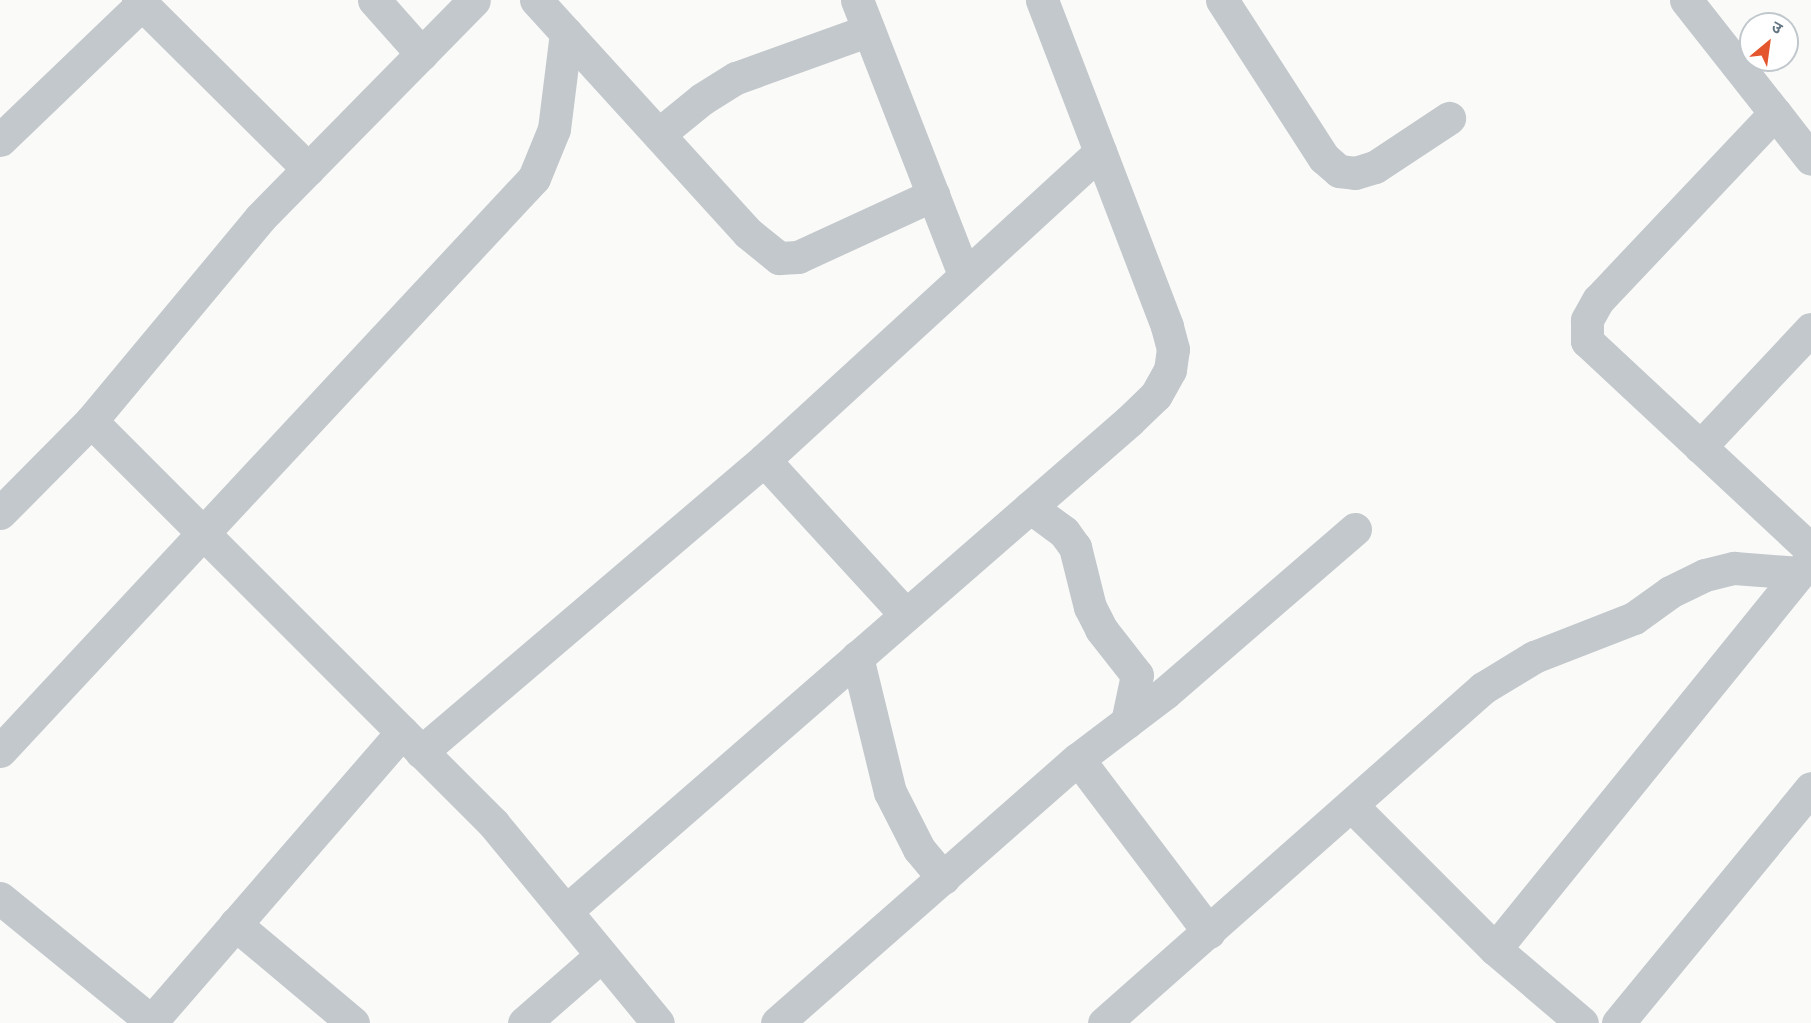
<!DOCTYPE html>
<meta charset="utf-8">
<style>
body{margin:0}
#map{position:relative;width:1811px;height:1023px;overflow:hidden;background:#fafaf8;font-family:"Space Grotesk","Noto Sans Devanagari",sans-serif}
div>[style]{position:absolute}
.minor>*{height:33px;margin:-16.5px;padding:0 16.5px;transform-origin:16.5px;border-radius:16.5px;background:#c3c8cc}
span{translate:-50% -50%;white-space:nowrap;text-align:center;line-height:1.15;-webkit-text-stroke:6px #fff;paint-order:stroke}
.north{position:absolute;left:1739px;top:12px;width:60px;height:60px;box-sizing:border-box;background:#fff;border:2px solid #c1c8cd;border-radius:50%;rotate:29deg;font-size:16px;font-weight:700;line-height:24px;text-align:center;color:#657683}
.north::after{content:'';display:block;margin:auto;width:21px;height:27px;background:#e4572e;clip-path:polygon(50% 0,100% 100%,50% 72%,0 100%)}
</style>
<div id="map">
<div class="minor">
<div style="left:138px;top:0;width:240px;rotate:44.8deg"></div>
<div style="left:374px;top:0;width:72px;rotate:48.4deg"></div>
<div style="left:536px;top:0;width:315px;rotate:47.7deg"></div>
<div style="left:748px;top:233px;width:40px;rotate:39deg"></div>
<div style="left:779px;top:258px;width:19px;rotate:-3deg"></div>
<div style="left:798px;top:257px;width:149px;rotate:-24.7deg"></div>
<div style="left:857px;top:0;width:295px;rotate:68.7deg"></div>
<div style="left:1222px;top:0;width:188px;rotate:57.2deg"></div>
<div style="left:1324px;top:158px;width:20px;rotate:41deg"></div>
<div style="left:1339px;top:171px;width:16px;rotate:7deg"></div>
<div style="left:1355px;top:173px;width:21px;rotate:-17deg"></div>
<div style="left:1375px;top:167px;width:89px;rotate:-33.5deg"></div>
<div style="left:1686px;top:0;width:144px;rotate:51.8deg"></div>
<div style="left:1775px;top:113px;width:257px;rotate:133.4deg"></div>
<div style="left:1598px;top:300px;width:23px;rotate:119deg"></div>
<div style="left:1587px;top:320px;width:21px;rotate:90deg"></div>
<div style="left:1587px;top:341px;width:306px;rotate:43deg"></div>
<div style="left:1775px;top:113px;width:58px;rotate:52deg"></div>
<div style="left:659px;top:134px;width:55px;rotate:-39.1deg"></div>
<div style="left:702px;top:99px;width:40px;rotate:-32deg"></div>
<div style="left:736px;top:78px;width:141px;rotate:-19.8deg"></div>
<div style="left:0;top:140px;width:197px;rotate:-43.8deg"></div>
<div style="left:91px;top:421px;width:569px;rotate:45deg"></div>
<div style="left:493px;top:823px;width:259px;rotate:50.5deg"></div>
<div style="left:1700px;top:447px;width:162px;rotate:-46.8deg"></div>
<div style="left:764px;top:460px;width:210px;rotate:47.5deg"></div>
<div style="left:1030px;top:507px;width:42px;rotate:36.3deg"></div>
<div style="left:1064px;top:532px;width:19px;rotate:54deg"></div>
<div style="left:1075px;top:547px;width:62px;rotate:76deg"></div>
<div style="left:1090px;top:607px;width:25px;rotate:63deg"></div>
<div style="left:1101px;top:629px;width:58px;rotate:52deg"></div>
<div style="left:1137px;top:675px;width:48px;rotate:102deg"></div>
<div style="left:0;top:513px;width:129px;rotate:-45.3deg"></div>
<div style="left:91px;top:421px;width:264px;rotate:-50.2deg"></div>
<div style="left:260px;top:218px;width:305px;rotate:-45.5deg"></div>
<div style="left:857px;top:657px;width:139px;rotate:76.3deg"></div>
<div style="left:890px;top:792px;width:64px;rotate:63deg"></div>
<div style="left:919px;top:849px;width:38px;rotate:50deg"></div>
<div style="left:0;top:751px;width:783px;rotate:-47.02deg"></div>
<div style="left:534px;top:178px;width:53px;rotate:-67.8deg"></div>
<div style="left:554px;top:129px;width:97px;rotate:-82.9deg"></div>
<div style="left:421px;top:752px;width:450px;rotate:-40.4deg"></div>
<div style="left:764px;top:460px;width:456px;rotate:-42.5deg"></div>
<div style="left:1078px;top:759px;width:217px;rotate:52.9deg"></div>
<div style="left:1353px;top:807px;width:201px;rotate:45deg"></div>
<div style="left:1495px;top:949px;width:114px;rotate:40.4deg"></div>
<div style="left:0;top:898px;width:198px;rotate:39.2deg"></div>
<div style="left:566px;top:911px;width:746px;rotate:-41.03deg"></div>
<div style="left:1129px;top:421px;width:37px;rotate:-44deg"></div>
<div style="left:1156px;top:395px;width:29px;rotate:-61deg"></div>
<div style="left:1170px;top:370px;width:21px;rotate:-82deg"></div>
<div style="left:1173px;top:349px;width:24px;rotate:-105deg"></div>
<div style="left:1167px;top:326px;width:349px;rotate:-111deg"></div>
<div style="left:235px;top:924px;width:154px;rotate:40deg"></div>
<div style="left:1495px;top:949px;width:501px;rotate:-51deg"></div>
<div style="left:150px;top:1023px;width:385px;rotate:-49.1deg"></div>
<div style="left:524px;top:1023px;width:103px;rotate:-41.1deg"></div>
<div style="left:777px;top:1023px;width:400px;rotate:-41.3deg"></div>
<div style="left:1078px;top:759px;width:109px;rotate:-37.2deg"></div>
<div style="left:1165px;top:693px;width:251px;rotate:-40.8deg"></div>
<div style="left:1104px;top:1023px;width:506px;rotate:-41.47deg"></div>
<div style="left:1483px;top:688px;width:60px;rotate:-31.3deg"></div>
<div style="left:1534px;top:657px;width:107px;rotate:-21.3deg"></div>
<div style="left:1634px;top:618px;width:44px;rotate:-35.8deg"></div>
<div style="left:1670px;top:592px;width:39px;rotate:-26deg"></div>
<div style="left:1705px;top:575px;width:30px;rotate:-14deg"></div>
<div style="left:1734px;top:568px;width:65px;rotate:4.4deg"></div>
<div style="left:1618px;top:1023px;width:304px;rotate:-50.6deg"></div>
</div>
<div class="north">उ</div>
</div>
